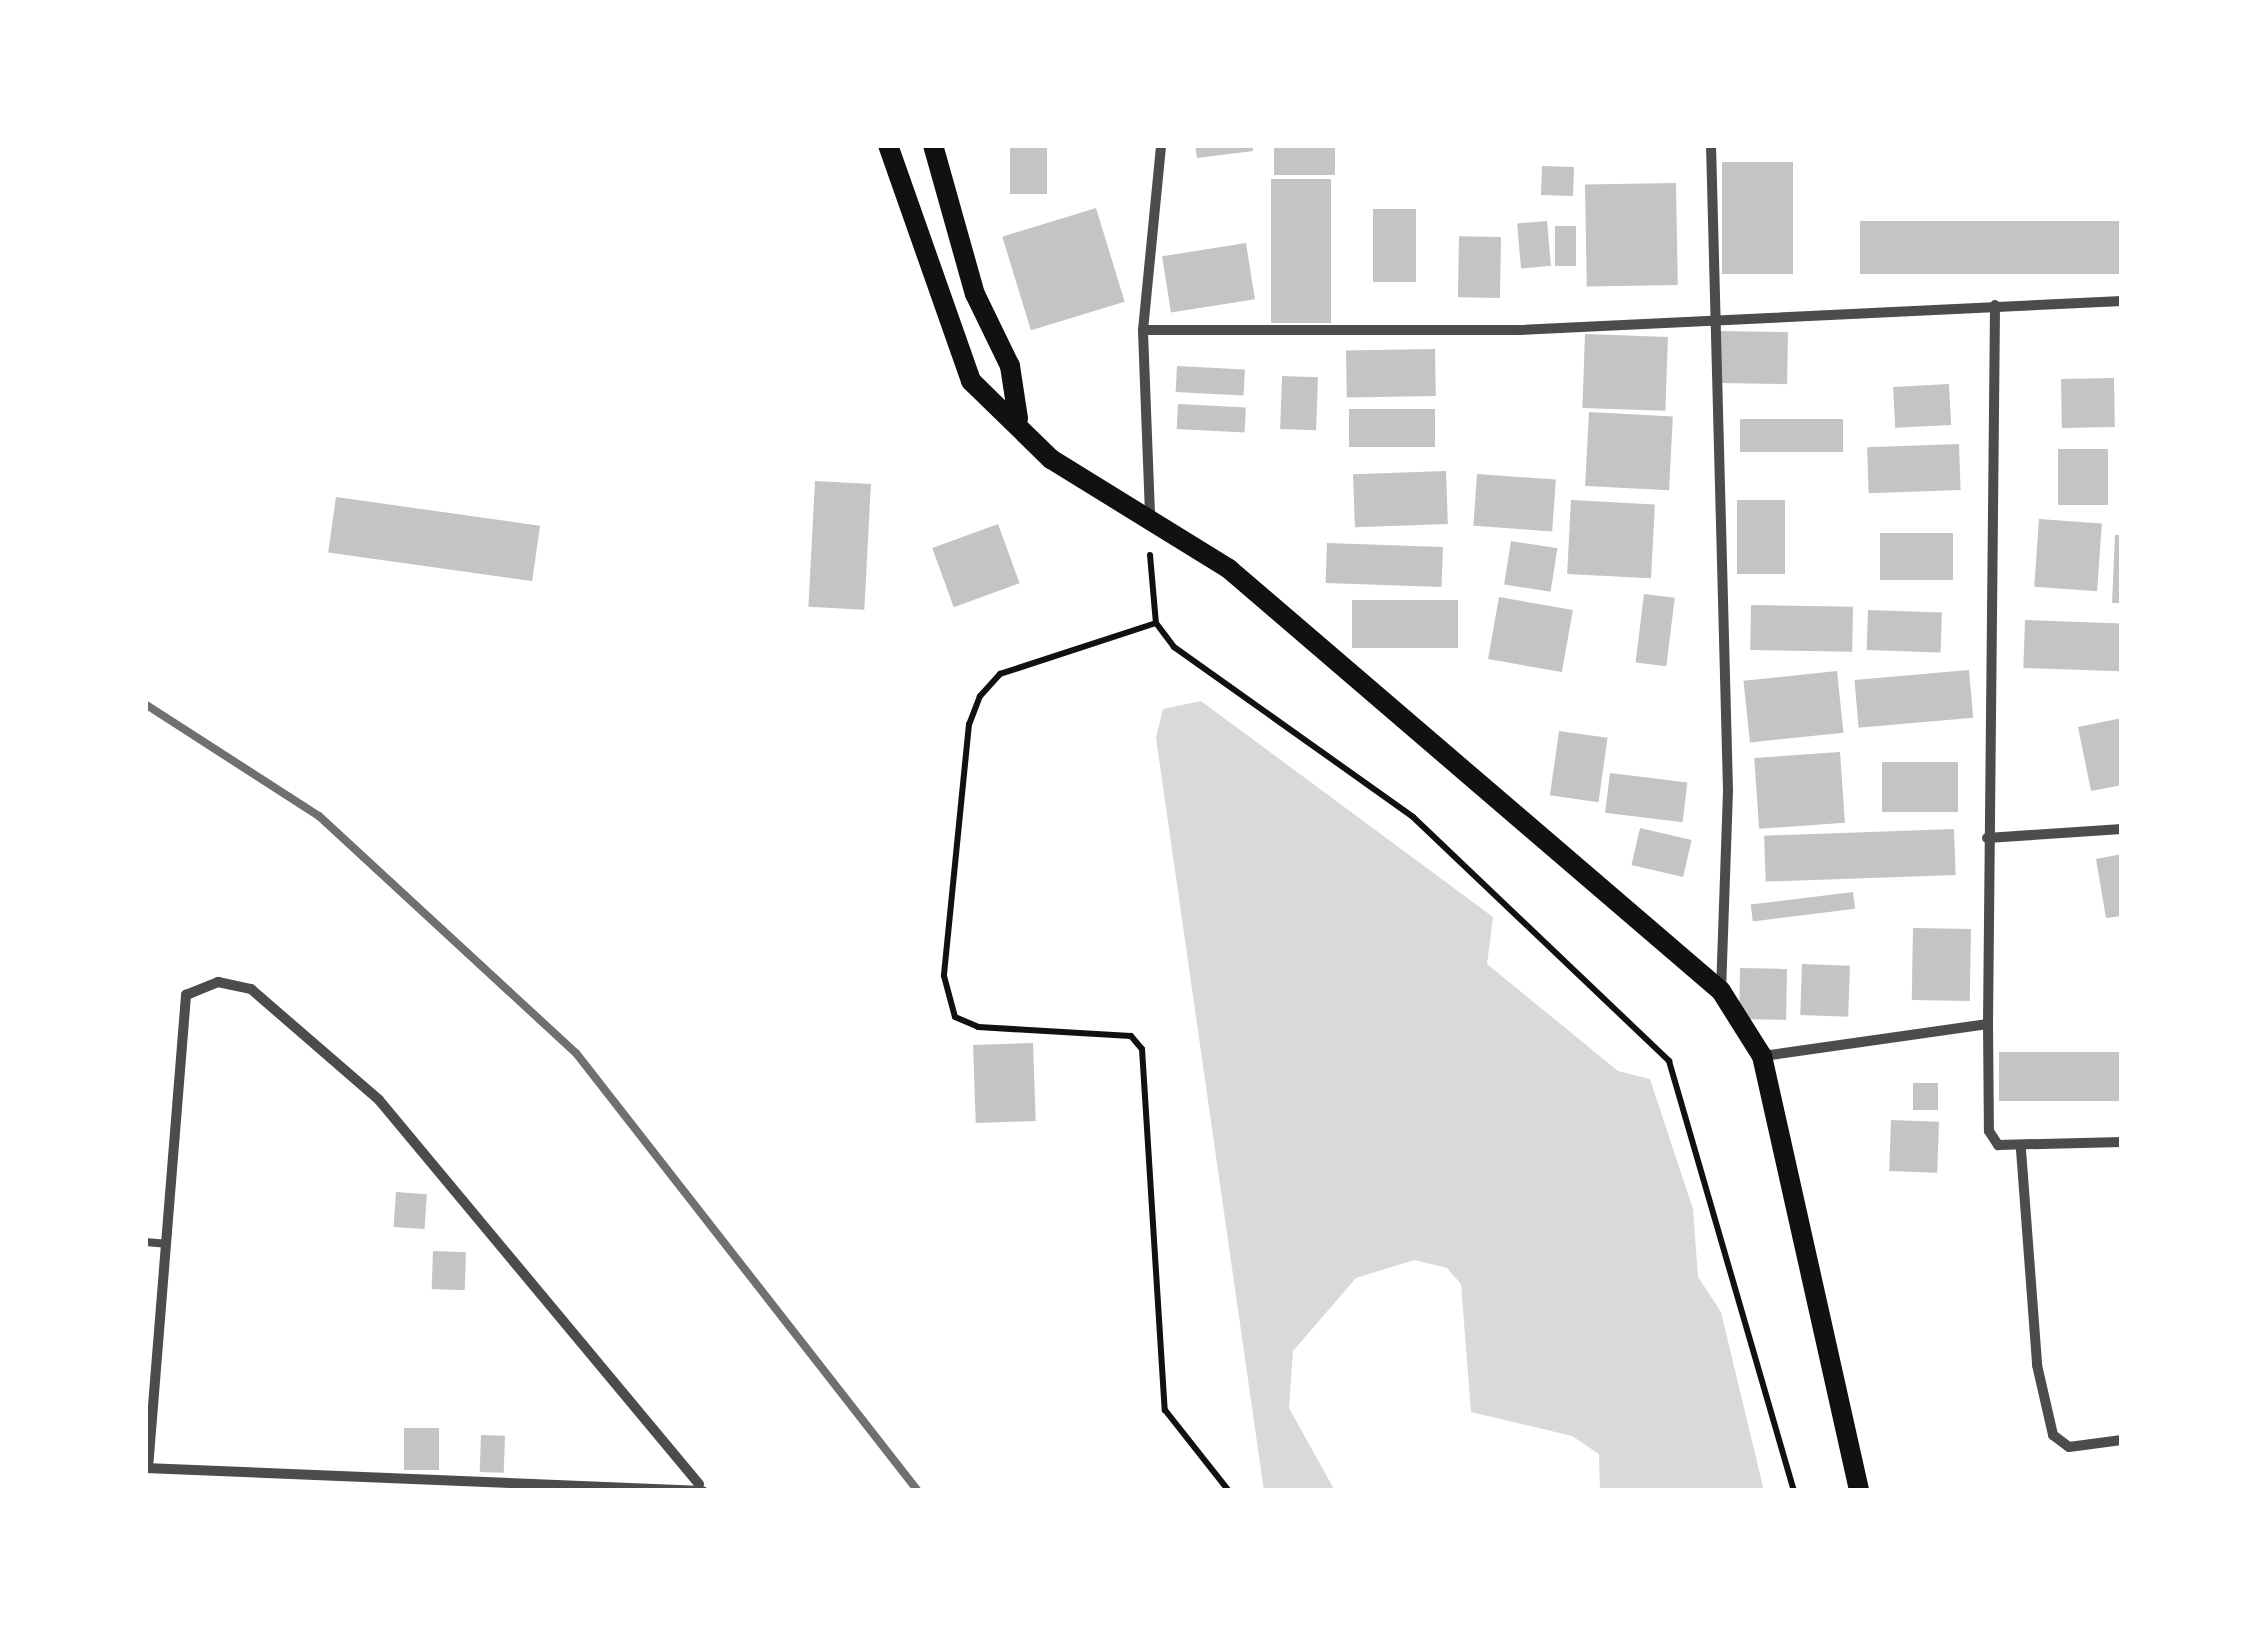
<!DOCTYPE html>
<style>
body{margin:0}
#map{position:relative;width:2267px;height:1636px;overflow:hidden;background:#fff;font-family:"PT Sans",sans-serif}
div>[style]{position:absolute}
.water>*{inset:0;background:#d9d9d9}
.building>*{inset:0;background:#c4c4c4;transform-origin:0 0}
.path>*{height:6px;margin:-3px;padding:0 3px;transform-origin:3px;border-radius:3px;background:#111}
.service>*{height:8px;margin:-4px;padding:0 4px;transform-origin:4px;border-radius:4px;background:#4c4c4c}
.minor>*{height:10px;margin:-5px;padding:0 5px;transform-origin:5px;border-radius:5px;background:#4c4c4c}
.secondary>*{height:20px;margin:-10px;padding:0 10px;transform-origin:10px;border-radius:10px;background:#111}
.rail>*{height:8px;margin:-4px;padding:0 4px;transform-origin:4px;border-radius:4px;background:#707070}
span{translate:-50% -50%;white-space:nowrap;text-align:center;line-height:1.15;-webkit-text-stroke:8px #fff;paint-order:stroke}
.frame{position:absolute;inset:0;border:148px solid #fff;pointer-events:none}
</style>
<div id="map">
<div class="water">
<div style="clip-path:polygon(1201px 701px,1493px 917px,1487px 964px,1618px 1071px,1650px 1079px,1693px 1209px,1698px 1277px,1721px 1312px,1764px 1491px,1600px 1491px,1599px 1454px,1572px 1436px,1471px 1412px,1461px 1284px,1447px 1268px,1414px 1260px,1356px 1278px,1293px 1351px,1289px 1408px,1335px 1491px,1264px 1491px,1156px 738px,1163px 709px)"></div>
</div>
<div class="building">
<div style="left:1010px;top:145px;width:37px;height:49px"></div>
<div style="clip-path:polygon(1195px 145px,1252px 145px,1253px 151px,1197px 158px)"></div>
<div style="left:1274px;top:145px;width:61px;height:30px"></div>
<div style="left:1722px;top:162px;width:71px;height:112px"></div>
<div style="left:1542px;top:166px;width:32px;height:29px;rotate:2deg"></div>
<div style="left:1271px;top:179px;width:60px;height:144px"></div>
<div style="left:1676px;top:183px;width:102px;height:91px;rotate:89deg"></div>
<div style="left:1096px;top:208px;width:98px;height:98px;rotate:73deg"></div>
<div style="left:1373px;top:209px;width:43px;height:73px"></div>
<div style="left:1547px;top:221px;width:45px;height:30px;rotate:85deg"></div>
<div style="left:2122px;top:221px;width:53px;height:262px;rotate:90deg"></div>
<div style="left:1555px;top:226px;width:21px;height:40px"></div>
<div style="left:1501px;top:237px;width:61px;height:42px;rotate:91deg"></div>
<div style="left:1246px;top:243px;width:57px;height:85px;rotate:81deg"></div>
<div style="left:1720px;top:331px;width:68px;height:52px;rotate:1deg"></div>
<div style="left:1585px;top:334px;width:83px;height:74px;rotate:2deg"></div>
<div style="left:1435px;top:349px;width:47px;height:89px;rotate:89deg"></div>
<div style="left:1177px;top:366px;width:68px;height:26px;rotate:3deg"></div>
<div style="left:1282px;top:376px;width:36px;height:53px;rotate:2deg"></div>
<div style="left:2114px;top:378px;width:49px;height:53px;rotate:89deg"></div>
<div style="left:1949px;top:384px;width:41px;height:56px;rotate:87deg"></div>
<div style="left:1178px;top:404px;width:68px;height:25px;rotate:3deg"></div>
<div style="left:1349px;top:409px;width:86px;height:38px"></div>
<div style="left:1589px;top:412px;width:84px;height:74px;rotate:3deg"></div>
<div style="left:1740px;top:419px;width:103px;height:33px"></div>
<div style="left:1959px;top:444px;width:46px;height:92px;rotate:88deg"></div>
<div style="left:2108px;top:449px;width:56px;height:50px;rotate:90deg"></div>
<div style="left:1446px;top:471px;width:53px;height:93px;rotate:88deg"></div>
<div style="left:1477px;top:474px;width:79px;height:52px;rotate:4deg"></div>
<div style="left:815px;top:481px;width:56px;height:126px;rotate:3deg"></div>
<div style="left:336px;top:497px;width:206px;height:56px;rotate:8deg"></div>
<div style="left:1571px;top:500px;width:84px;height:74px;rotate:3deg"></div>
<div style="left:1737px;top:500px;width:48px;height:74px"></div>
<div style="left:2039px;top:519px;width:63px;height:68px;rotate:4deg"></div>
<div style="left:998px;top:524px;width:63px;height:70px;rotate:70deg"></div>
<div style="left:1880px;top:533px;width:73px;height:47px"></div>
<div style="clip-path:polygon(2115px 535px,2122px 535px,2122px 603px,2112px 603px)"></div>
<div style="left:1511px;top:541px;width:47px;height:44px;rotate:9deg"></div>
<div style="left:1327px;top:543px;width:116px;height:40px;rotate:2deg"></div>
<div style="left:1644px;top:594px;width:31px;height:69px;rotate:7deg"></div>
<div style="left:1499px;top:597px;width:75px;height:63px;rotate:10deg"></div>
<div style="left:1352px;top:600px;width:106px;height:48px"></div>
<div style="left:1751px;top:605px;width:102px;height:45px;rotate:1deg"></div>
<div style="left:1868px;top:610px;width:74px;height:40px;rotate:2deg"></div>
<div style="left:2025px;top:620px;width:97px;height:48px;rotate:2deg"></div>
<div style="left:1969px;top:670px;width:48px;height:115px;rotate:85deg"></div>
<div style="left:1837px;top:671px;width:62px;height:94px;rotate:84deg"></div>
<div style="clip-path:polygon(2122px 718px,2122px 785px,2091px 791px,2078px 727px)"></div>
<div style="left:1559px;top:731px;width:49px;height:65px;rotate:8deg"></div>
<div style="left:1840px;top:752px;width:71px;height:86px;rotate:86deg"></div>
<div style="left:1958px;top:762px;width:50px;height:76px;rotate:90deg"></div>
<div style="left:1610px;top:773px;width:78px;height:40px;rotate:7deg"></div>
<div style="left:1640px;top:828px;width:53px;height:38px;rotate:13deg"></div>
<div style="left:1954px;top:829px;width:46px;height:190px;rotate:88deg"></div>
<div style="clip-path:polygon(2122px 854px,2122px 916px,2106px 918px,2096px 859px)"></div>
<div style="left:1853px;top:892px;width:17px;height:103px;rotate:83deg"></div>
<div style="left:1913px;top:928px;width:58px;height:72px;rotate:1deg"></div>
<div style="left:1802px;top:964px;width:48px;height:51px;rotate:2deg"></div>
<div style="left:1740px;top:968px;width:47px;height:51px;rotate:1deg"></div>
<div style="left:1033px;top:1043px;width:78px;height:60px;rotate:88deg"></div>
<div style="left:2122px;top:1052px;width:49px;height:123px;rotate:90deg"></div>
<div style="left:1938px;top:1083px;width:27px;height:25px;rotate:90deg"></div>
<div style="left:1891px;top:1120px;width:48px;height:51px;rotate:2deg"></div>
<div style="left:396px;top:1192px;width:31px;height:35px;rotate:4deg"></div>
<div style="left:433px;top:1251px;width:33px;height:38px;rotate:2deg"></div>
<div style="left:404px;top:1428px;width:35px;height:42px"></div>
<div style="left:481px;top:1435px;width:24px;height:37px;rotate:2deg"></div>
</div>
<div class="path">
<div style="left:1150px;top:555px;width:68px;rotate:85deg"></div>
<div style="left:1156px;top:623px;width:30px;rotate:53deg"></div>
<div style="left:1174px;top:647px;width:293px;rotate:35.4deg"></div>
<div style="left:1413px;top:817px;width:354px;rotate:43.6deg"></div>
<div style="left:1669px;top:1061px;width:448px;rotate:73.8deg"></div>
<div style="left:1156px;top:623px;width:164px;rotate:161.9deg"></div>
<div style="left:1000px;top:674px;width:30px;rotate:132deg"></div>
<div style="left:980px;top:696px;width:30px;rotate:111deg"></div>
<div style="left:969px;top:724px;width:253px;rotate:95.7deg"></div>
<div style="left:944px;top:976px;width:42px;rotate:75deg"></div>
<div style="left:955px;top:1017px;width:25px;rotate:23deg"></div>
<div style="left:978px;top:1027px;width:153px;rotate:3.4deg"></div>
<div style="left:1131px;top:1036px;width:17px;rotate:50deg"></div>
<div style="left:1142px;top:1049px;width:362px;rotate:86.4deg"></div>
<div style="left:1165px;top:1410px;width:103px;rotate:51.7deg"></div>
</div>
<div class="service">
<div style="left:145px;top:1242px;width:21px;rotate:5deg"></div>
</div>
<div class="minor">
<div style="left:1711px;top:145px;width:646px;rotate:88.49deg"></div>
<div style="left:1728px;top:791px;width:199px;rotate:92deg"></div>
<div style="left:1143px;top:330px;width:378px"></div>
<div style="left:1521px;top:330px;width:602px;rotate:-2.76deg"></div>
<div style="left:1150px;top:514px;width:184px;rotate:-92.2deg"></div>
<div style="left:1143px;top:330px;width:186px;rotate:-84.4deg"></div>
<div style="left:1987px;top:838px;width:135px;rotate:-3.8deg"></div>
<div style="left:1988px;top:1024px;width:719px;rotate:-89.44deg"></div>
<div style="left:1763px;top:1056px;width:227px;rotate:-8.1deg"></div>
<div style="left:1988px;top:1024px;width:107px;rotate:89.5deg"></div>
<div style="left:1989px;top:1131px;width:17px;rotate:57deg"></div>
<div style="left:1998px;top:1145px;width:124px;rotate:-1.4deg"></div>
<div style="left:2021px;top:1150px;width:216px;rotate:85.7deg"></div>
<div style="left:2037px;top:1365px;width:72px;rotate:77.1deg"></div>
<div style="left:2053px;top:1435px;width:20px;rotate:37deg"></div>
<div style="left:2069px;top:1447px;width:53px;rotate:-7.5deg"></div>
<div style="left:145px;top:1468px;width:558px;rotate:2.36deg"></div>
<div style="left:148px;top:1468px;width:475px;rotate:-85.4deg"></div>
<div style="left:186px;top:995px;width:35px;rotate:-22deg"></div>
<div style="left:218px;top:982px;width:34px;rotate:12deg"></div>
<div style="left:251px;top:989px;width:169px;rotate:40.9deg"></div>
<div style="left:379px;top:1100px;width:500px;rotate:50.2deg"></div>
</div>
<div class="secondary">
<div style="left:888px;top:145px;width:250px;rotate:70.6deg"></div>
<div style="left:971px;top:381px;width:112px;rotate:44.3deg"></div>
<div style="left:1051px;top:459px;width:209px;rotate:31.7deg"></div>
<div style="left:1229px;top:569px;width:648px;rotate:40.62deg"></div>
<div style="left:1721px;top:991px;width:77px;rotate:57.8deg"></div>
<div style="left:1762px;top:1056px;width:446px;rotate:77.4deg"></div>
<div style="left:933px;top:145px;width:155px;rotate:74.3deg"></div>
<div style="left:975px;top:294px;width:80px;rotate:64.1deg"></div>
<div style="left:1010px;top:366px;width:53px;rotate:81.3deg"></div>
</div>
<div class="rail">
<div style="left:145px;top:704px;width:207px;rotate:32.8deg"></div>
<div style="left:319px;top:816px;width:350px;rotate:42.7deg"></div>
<div style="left:576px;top:1053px;width:556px;rotate:52.02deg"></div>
</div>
<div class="frame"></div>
</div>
